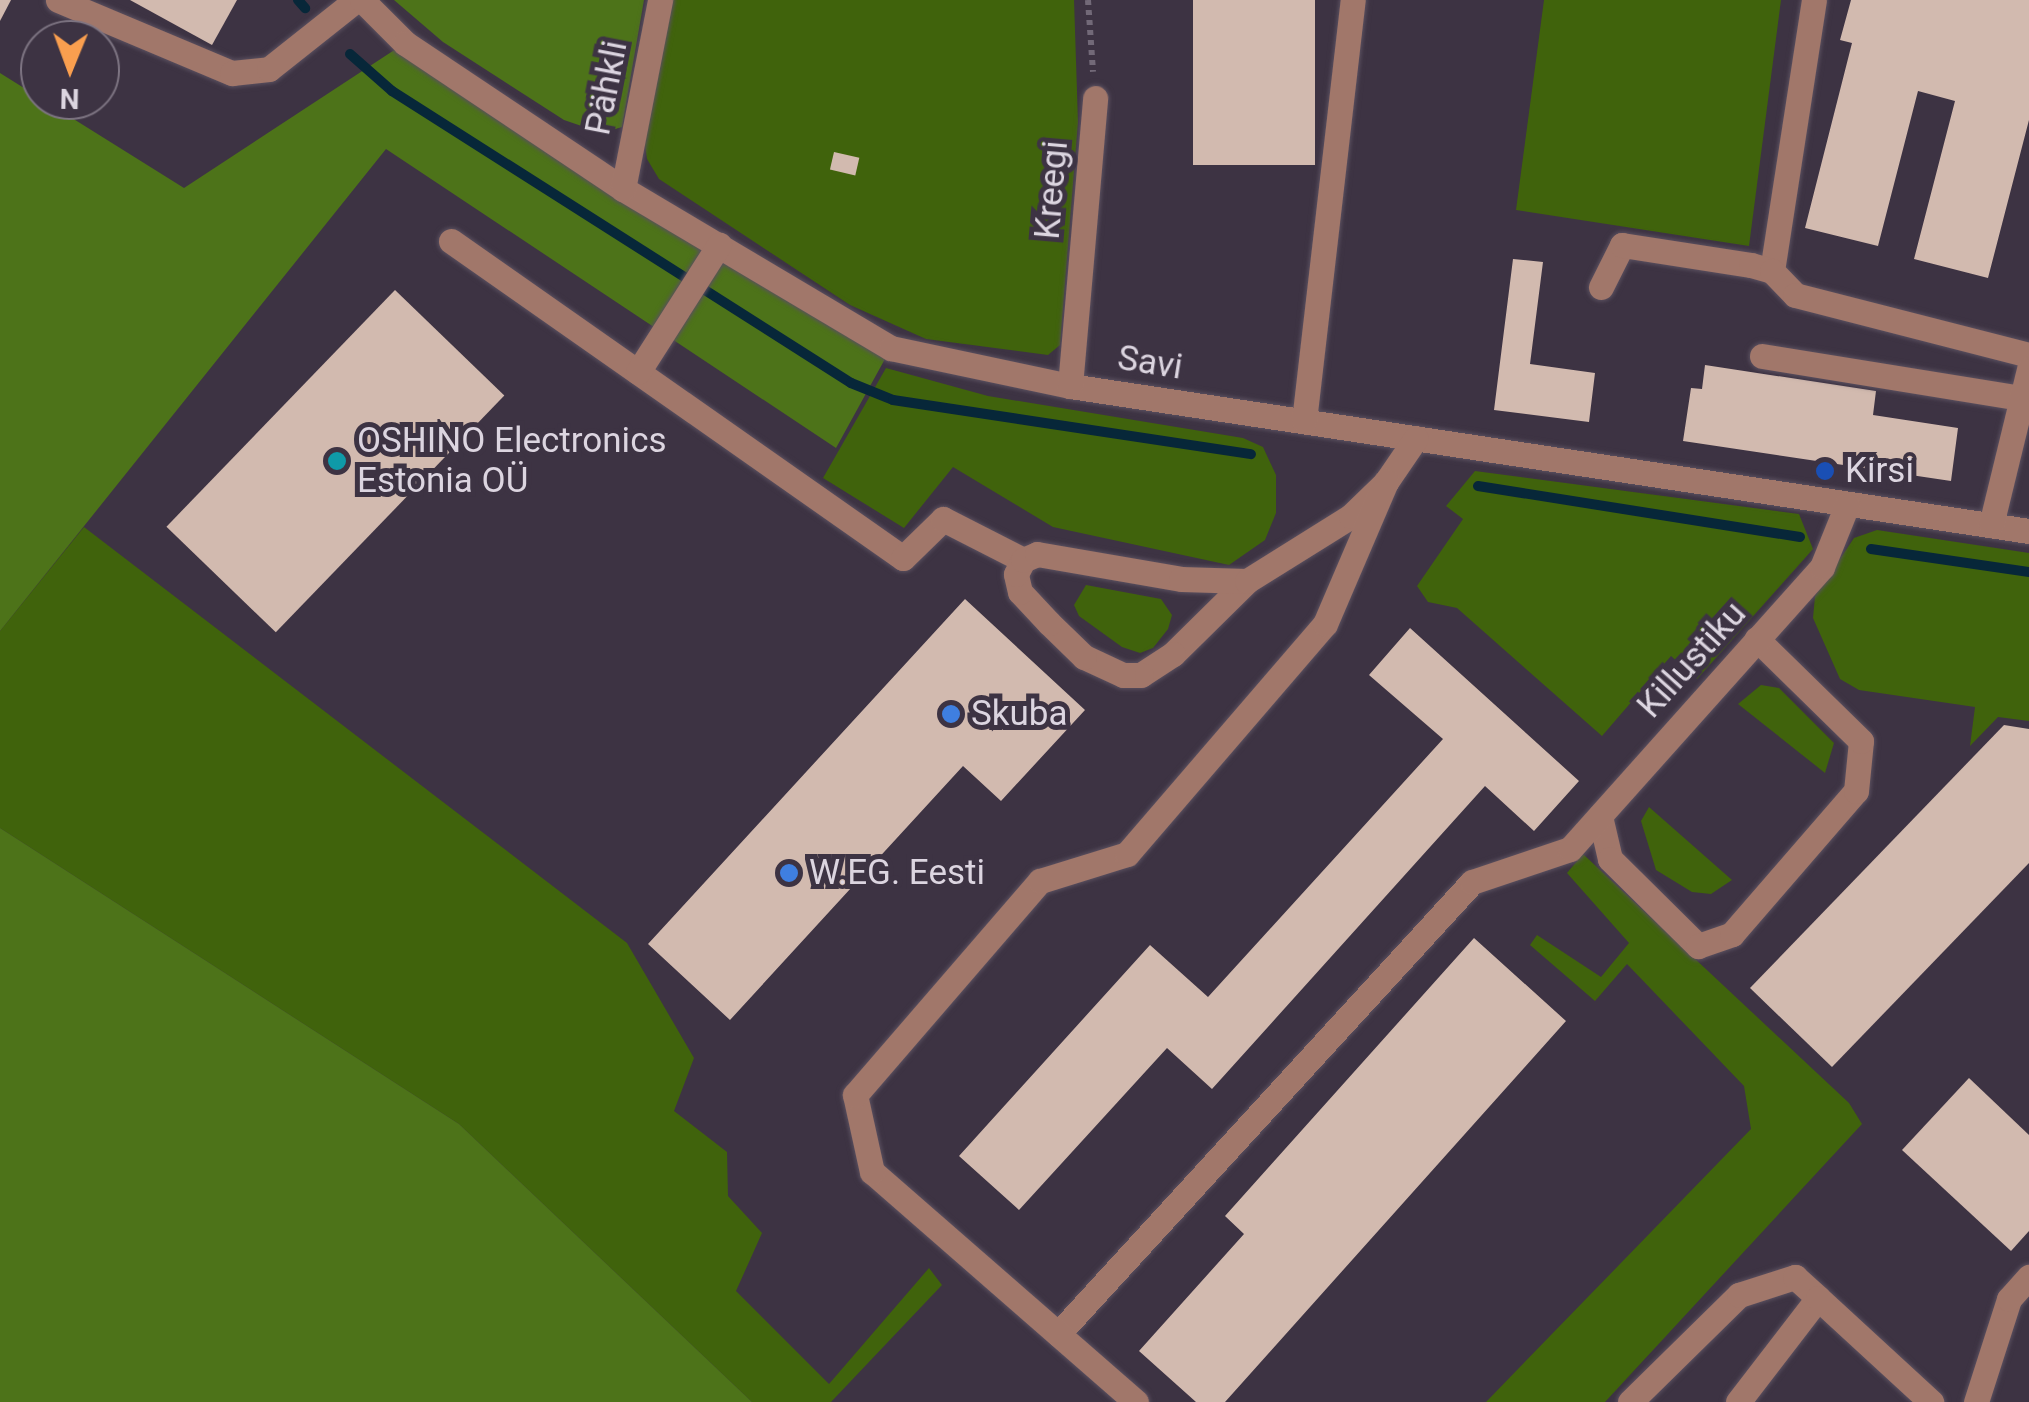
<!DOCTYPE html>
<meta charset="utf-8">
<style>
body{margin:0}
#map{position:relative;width:2029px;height:1402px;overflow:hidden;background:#3d3343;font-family:Roboto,sans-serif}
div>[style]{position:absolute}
.green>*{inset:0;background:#40630c}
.forest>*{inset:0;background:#4d7319}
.stream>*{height:10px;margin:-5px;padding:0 5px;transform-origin:5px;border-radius:5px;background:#072739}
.building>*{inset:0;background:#d2baaf;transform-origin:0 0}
.path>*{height:6px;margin-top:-3px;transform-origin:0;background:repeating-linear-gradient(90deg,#726978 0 5px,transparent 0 10px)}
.roads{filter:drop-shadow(0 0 2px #5a505f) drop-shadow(0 0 2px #5a505f)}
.minor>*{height:25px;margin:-12.5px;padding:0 12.5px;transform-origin:12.5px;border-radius:12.5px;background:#a1776a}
.dots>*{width:28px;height:28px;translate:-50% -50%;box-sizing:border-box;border:5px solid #3d3343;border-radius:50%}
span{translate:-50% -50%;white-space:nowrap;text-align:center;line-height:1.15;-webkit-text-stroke:10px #3d3343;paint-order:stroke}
.street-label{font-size:35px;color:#dcd5e0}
.poi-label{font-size:35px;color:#dcd5e0}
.left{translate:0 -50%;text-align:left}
.north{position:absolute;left:20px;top:20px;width:100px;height:100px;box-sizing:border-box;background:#3d3343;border:2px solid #7d7482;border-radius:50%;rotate:181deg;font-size:28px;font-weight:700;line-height:40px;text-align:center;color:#dcd5e0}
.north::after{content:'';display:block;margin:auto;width:35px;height:45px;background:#fa9f4f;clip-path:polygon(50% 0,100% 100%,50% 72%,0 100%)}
</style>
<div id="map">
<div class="green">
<div style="clip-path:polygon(672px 0,1074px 0,1078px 122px,1060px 345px,1048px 355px,926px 339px,850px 305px,659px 179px,647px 159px,643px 132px)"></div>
<div style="clip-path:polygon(1544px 0,1781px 0,1749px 246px,1516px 210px)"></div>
<div style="clip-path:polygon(886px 368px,988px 396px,1243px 438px,1263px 447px,1276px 475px,1276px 513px,1265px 540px,1229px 565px,1053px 527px,953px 467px,904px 528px,823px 478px)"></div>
<div style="clip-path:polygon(1475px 471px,1799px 514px,1813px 549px,1697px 679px,1671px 656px,1602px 736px,1457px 608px,1428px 602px,1417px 586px,1463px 519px,1446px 506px)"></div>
<div style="clip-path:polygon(84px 527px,627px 943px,694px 1058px,674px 1111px,727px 1152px,728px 1196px,762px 1233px,736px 1291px,829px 1384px,929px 1268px,942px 1285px,831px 1402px,752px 1402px,459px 1124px,0 828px,0 631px)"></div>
<div style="clip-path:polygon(1877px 530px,2029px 553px,2029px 721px,1998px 717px,1970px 746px,1975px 707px,1859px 690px,1840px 679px,1813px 618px,1815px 596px,1854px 538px)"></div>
<div style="clip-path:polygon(1086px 585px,1161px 599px,1172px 615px,1168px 629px,1153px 648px,1140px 653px,1122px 647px,1079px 616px,1074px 605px)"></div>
<div style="clip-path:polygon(1761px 685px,1779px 688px,1834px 743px,1825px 773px,1738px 704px)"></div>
<div style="clip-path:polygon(1649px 807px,1732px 880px,1711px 894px,1692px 892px,1656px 870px,1641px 821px)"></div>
<div style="clip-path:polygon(1583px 854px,1849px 1103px,1862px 1124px,1605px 1402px,1486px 1402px,1751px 1129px,1744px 1086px,1627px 964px,1595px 1001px,1530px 945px,1537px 935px,1601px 977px,1629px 943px,1567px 873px)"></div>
</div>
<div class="forest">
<div style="clip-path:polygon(394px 0,644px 0,622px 127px,602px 133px,564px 120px,443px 42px)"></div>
<div style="clip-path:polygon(405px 43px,891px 348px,836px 448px,386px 149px,0 631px,0 73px,184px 188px)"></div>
<div style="clip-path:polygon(0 828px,459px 1124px,752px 1402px,0 1402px)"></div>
</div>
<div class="stream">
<div style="left:298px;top:0;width:11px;rotate:49deg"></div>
<div style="left:350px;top:54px;width:56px;rotate:41.4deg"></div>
<div style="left:392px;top:91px;width:544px;rotate:32.46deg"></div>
<div style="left:851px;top:383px;width:45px;rotate:22deg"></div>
<div style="left:893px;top:400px;width:362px;rotate:8.6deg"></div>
<div style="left:1478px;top:486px;width:326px;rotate:9deg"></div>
<div style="left:1871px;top:549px;width:160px;rotate:8.3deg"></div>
</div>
<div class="building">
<div style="clip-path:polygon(0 0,11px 0,0 21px)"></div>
<div style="clip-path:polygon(130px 0,237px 0,212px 45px)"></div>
<div style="left:1193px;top:0;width:122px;height:165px"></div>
<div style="clip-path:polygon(1851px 0,2029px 0,2029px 120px,1988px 278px,1914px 259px,1955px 101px,1918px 91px,1878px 246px,1805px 228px,1852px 43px,1840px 40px)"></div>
<div style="left:834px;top:152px;width:26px;height:18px;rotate:13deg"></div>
<div style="clip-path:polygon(1513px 259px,1543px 262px,1530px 364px,1595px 373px,1589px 422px,1494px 410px)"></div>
<div style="left:395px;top:290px;width:152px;height:329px;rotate:44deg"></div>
<div style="clip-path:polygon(1705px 365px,1876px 391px,1873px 415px,1958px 428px,1951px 481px,1683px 441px,1691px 388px,1702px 389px)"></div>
<div style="clip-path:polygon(965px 599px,1085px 710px,1001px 801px,963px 766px,730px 1020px,648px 944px)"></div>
<div style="clip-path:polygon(1410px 628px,1579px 781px,1534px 831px,1485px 786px,1212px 1089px,1167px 1048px,1019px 1210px,959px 1156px,1150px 945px,1208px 997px,1443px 739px,1369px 675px)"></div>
<div style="clip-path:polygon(2004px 725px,2029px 729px,2029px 863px,1832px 1067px,1750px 988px)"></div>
<div style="clip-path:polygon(1474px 938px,1566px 1021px,1225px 1402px,1196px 1402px,1139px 1351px,1244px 1234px,1225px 1216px)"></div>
<div style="clip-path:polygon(1969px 1078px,2029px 1135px,2029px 1231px,2011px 1251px,1902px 1150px)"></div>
</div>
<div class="path">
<div style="left:1088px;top:0;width:72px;rotate:86deg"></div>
</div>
<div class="roads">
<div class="minor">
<div style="left:58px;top:0;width:189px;rotate:22.8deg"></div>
<div style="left:232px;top:73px;width:37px;rotate:-6deg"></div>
<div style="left:269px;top:69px;width:111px;rotate:-38.4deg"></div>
<div style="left:362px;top:0;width:61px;rotate:45deg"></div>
<div style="left:405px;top:43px;width:262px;rotate:33.8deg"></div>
<div style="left:623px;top:189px;width:312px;rotate:30.7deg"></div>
<div style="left:891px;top:348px;width:183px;rotate:12deg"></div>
<div style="left:1070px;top:386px;width:970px;rotate:8.6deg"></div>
<div style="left:623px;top:189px;width:193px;rotate:-78.9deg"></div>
<div style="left:451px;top:241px;width:552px;rotate:35.04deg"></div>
<div style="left:903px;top:558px;width:56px;rotate:-44.3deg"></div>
<div style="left:943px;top:519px;width:90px;rotate:27.1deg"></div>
<div style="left:1772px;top:271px;width:274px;rotate:-81.2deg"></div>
<div style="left:1601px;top:287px;width:47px;rotate:-63.4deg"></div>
<div style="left:1622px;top:245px;width:131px;rotate:8.8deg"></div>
<div style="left:1751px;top:265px;width:22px;rotate:16deg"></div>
<div style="left:1772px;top:271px;width:33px;rotate:46deg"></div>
<div style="left:1795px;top:295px;width:242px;rotate:14.4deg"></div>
<div style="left:1762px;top:356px;width:263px;rotate:9.2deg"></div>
<div style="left:638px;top:372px;width:151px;rotate:-57.5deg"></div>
<div style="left:1070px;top:386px;width:289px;rotate:-85deg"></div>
<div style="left:1304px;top:421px;width:424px;rotate:-83.4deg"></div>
<div style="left:1991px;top:525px;width:161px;rotate:-76.3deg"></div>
<div style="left:1247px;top:581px;width:104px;rotate:135.4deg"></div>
<div style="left:1173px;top:654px;width:38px;rotate:147deg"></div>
<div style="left:1141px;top:675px;width:18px;rotate:180deg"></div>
<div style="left:1123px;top:675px;width:43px;rotate:-155.2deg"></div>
<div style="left:1084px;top:657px;width:49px;rotate:-135.8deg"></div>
<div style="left:1049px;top:623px;width:42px;rotate:-133.1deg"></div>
<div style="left:1020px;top:592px;width:18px;rotate:-103deg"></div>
<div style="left:1016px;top:574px;width:16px;rotate:-63deg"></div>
<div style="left:1023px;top:560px;width:15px;rotate:-23deg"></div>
<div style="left:1037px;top:554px;width:146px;rotate:9.8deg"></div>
<div style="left:1181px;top:579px;width:66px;rotate:1.7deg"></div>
<div style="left:1247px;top:581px;width:123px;rotate:-32deg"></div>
<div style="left:1351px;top:516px;width:49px;rotate:-44.2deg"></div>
<div style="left:1386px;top:482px;width:53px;rotate:-55.7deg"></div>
<div style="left:1600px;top:816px;width:44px;rotate:76.9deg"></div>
<div style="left:1610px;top:859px;width:124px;rotate:44.7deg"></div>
<div style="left:1698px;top:946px;width:36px;rotate:-19deg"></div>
<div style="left:1732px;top:934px;width:189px;rotate:-49.1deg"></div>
<div style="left:1856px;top:791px;width:50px;rotate:-84.3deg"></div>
<div style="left:1861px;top:741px;width:146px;rotate:-135.6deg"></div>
<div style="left:1058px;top:1334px;width:613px;rotate:-47.51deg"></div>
<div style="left:1472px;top:882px;width:103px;rotate:-18.6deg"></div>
<div style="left:1570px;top:849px;width:378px;rotate:-48.2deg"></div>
<div style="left:1822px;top:567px;width:67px;rotate:-68deg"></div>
<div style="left:1136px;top:1402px;width:350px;rotate:-138.9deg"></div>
<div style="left:872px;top:1172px;width:79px;rotate:-102.4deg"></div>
<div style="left:855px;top:1095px;width:283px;rotate:-49.2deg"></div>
<div style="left:1040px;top:881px;width:91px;rotate:-17.2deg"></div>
<div style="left:1127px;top:854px;width:303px;rotate:-49.3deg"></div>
<div style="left:1325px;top:624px;width:155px;rotate:-66.8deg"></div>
<div style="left:1630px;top:1402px;width:153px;rotate:-44.5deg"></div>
<div style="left:1739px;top:1295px;width:59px;rotate:-17.8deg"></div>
<div style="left:1795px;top:1277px;width:31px;rotate:42deg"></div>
<div style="left:1738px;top:1402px;width:131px;rotate:-52.4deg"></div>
<div style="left:1818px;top:1298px;width:154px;rotate:42.6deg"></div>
<div style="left:1976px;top:1402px;width:108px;rotate:-72.2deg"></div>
<div style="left:2009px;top:1299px;width:30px;rotate:-48deg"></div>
</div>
</div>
<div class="dots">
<div style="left:337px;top:461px;background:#0f9aa8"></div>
<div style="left:1825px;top:471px;background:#1a4fb4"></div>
<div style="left:951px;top:714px;background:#3f7fe0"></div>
<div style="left:789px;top:873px;background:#3f7fe0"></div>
</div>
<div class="street-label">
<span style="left:607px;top:88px;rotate:-79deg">Pähkli</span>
<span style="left:1052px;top:190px;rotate:-85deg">Kreegi</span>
<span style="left:1150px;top:363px;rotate:9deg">Savi</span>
<span style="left:1692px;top:660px;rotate:-48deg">Killustiku</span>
</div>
<div class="poi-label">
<span class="left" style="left:357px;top:461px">OSHINO Electronics<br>Estonia OÜ</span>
<span class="left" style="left:1845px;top:471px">Kirsi</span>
<span class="left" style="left:971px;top:714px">Skuba</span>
<span class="left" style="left:809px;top:873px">W.EG. Eesti</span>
</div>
<div class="north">N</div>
</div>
